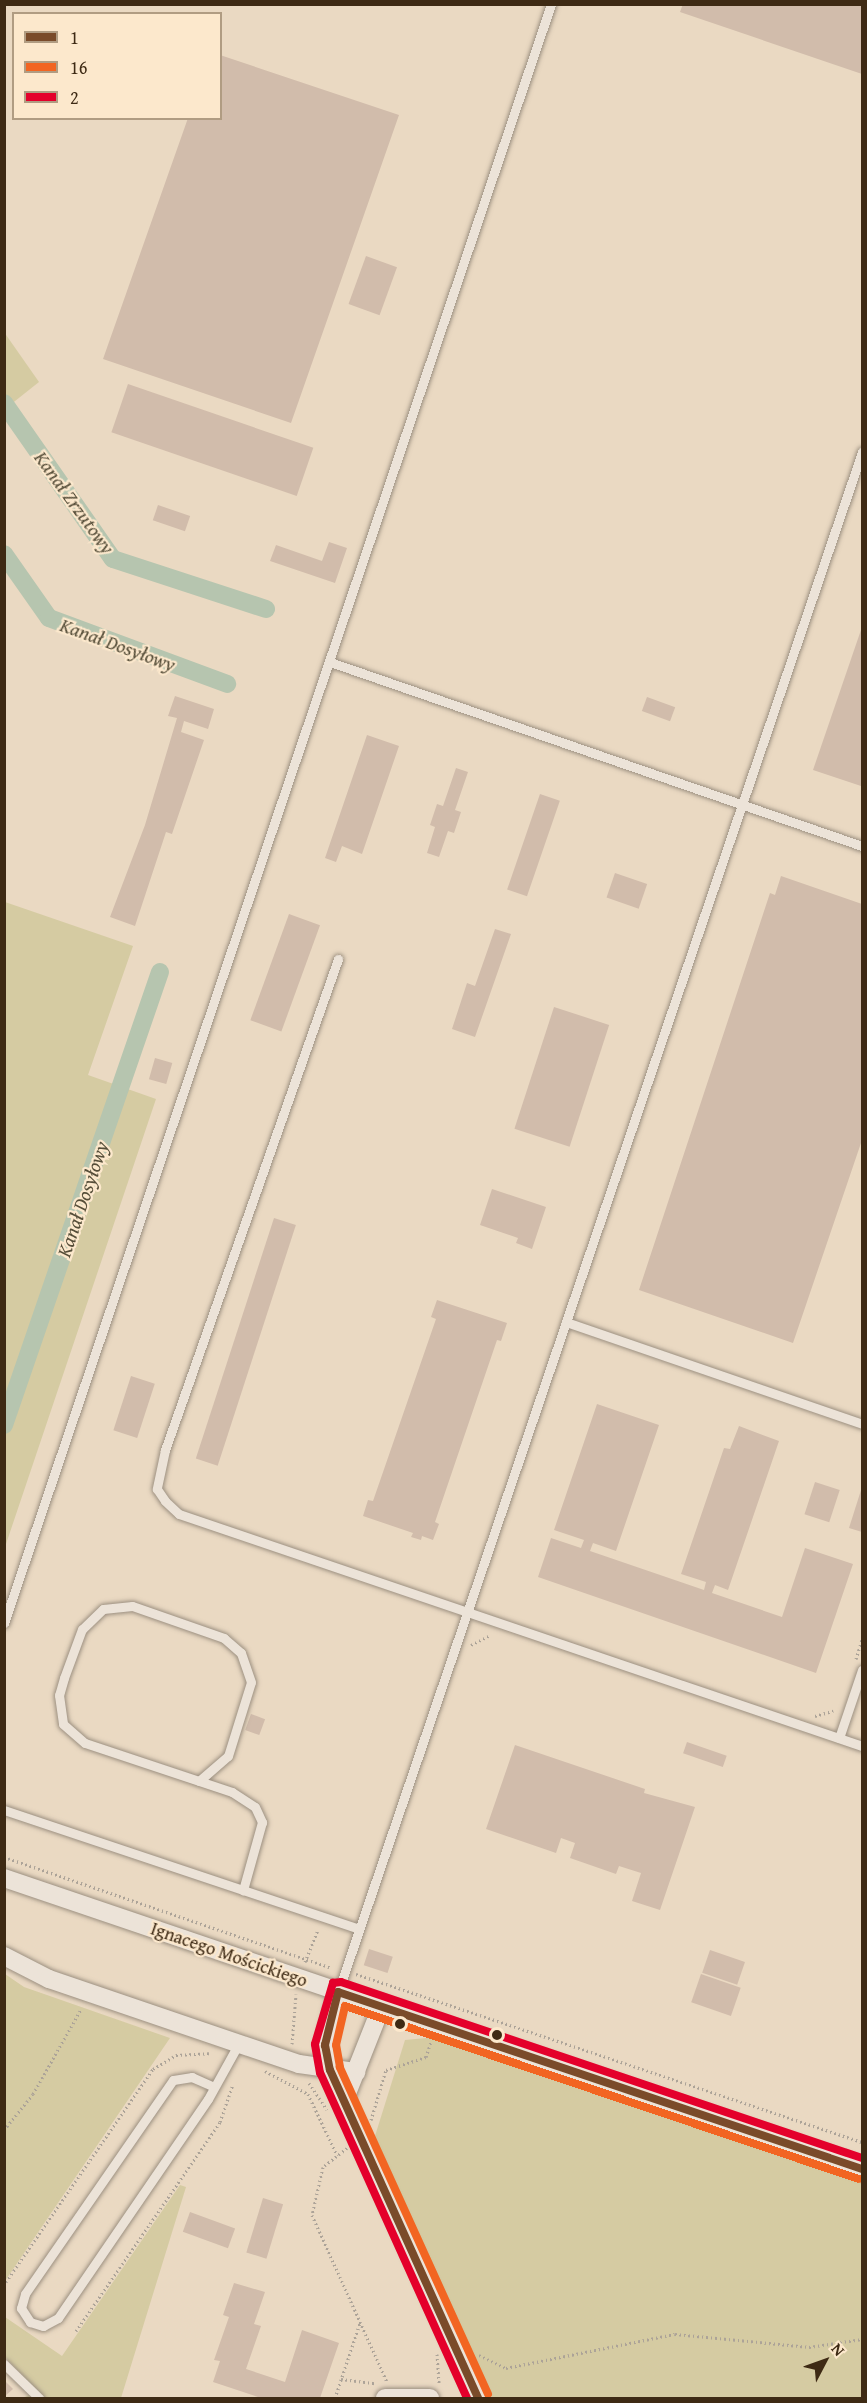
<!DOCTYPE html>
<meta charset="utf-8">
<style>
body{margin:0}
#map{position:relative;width:867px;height:2403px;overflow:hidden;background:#ead9c2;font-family:"Gentium Book Plus",serif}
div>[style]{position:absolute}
.green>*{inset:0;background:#d5cba2}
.canal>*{height:18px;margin:-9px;padding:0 9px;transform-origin:9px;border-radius:9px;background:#b6c5af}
.building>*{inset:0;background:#d1bcab;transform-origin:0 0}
.path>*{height:3px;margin-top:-1.5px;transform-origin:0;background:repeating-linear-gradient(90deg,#aca398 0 1.5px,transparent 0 4.5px)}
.roads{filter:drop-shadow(0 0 2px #9c9081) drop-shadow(0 0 2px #9c9081)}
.service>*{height:9px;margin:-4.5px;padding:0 4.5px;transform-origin:4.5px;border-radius:4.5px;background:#ece3d8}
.minor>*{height:18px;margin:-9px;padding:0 9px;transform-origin:9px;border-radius:9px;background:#ece3d8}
.bus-1>*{height:8px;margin:-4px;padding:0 4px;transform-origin:4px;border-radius:4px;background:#7a4b2a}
.bus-2>*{height:8px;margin:-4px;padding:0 4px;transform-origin:4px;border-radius:4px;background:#f26522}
.bus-3>*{height:8px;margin:-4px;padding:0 4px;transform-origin:4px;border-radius:4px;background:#e4002b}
.dots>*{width:16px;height:16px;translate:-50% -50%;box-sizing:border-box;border:3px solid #fce8cc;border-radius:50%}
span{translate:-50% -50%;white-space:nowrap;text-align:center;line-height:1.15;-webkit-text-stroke:4.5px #fce8cc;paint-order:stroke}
.street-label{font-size:18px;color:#3e2a14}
.water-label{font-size:20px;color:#564e39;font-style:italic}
.frame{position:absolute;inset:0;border:6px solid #3e2a14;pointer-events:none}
.legend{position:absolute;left:12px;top:12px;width:210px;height:108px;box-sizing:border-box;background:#fce8cc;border:2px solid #b09c82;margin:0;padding:8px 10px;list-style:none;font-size:18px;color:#3e2a14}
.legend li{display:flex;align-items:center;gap:12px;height:30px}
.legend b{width:30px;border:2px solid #b09c82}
.north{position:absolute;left:795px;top:2331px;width:60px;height:60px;-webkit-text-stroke:4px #fce8cc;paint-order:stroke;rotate:49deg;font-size:16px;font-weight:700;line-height:24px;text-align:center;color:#3e2a14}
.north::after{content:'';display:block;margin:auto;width:21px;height:27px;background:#3e2a14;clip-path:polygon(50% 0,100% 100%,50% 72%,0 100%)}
</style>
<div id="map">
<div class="green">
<div style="clip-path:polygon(4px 332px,39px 382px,5px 409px,4px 409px)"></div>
<div style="clip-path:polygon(5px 902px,133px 946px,88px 1075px,156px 1099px,5px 1547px)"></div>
<div style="clip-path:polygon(5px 1974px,24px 1987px,170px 2038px,5px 2281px)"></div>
<div style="clip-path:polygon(437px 2037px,862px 2181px,862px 2398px,492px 2398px,375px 2136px,405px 2040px)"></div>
<div style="clip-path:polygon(180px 2185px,186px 2187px,121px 2398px,23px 2398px,37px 2391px,5px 2357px,5px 2317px,62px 2356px)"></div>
</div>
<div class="canal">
<div style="left:4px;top:403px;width:190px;rotate:55.1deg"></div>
<div style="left:113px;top:559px;width:161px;rotate:18.1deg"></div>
<div style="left:4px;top:554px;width:78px;rotate:54.9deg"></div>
<div style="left:49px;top:618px;width:190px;rotate:20.3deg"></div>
<div style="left:4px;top:1425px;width:479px;rotate:-71deg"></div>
</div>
<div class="building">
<div style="clip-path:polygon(683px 4px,862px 4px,862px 74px,680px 12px)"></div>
<div style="clip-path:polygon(220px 55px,399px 115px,291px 423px,103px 359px,188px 118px,220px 118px)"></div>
<div style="left:366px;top:256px;width:33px;height:51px;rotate:20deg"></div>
<div style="left:128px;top:384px;width:196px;height:51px;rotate:19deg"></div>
<div style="left:158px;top:505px;width:34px;height:16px;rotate:19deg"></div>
<div style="clip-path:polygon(329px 542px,347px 548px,335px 583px,270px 561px,276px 545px,322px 561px)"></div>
<div style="clip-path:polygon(862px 627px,862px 780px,861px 786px,813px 770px)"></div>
<div style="clip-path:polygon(175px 696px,214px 709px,208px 729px,184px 721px,181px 732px,204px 740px,172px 834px,166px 832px,135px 926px,110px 917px,145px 825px,177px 718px,168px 716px)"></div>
<div style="left:647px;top:697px;width:30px;height:15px;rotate:20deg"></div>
<div style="clip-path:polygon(367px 735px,399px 746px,362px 854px,342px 846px,336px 862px,325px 858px)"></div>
<div style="clip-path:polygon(456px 768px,468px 772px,455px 810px,461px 812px,454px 833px,448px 831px,439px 857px,427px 853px,435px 827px,430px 825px,437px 804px,443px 806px)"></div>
<div style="left:540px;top:794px;width:21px;height:101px;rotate:19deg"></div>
<div style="left:615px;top:873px;width:34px;height:26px;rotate:19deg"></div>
<div style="clip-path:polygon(781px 876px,862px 904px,862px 1140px,793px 1343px,639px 1290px,770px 893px,775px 895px)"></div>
<div style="left:289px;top:914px;width:33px;height:113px;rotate:20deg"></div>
<div style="clip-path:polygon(495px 929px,511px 934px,475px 1037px,452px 1029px,467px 983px,475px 986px)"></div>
<div style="left:554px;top:1007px;width:58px;height:128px;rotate:18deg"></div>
<div style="left:155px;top:1058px;width:18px;height:22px;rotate:16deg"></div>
<div style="clip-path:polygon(492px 1189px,546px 1207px,532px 1249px,516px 1243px,518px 1238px,480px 1225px)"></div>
<div style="left:274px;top:1218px;width:23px;height:253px;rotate:18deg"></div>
<div style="clip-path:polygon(437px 1300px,507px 1323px,501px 1341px,497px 1340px,435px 1522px,439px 1524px,433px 1540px,422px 1536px,421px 1540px,411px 1537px,413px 1533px,363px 1516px,368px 1500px,373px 1501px,436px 1319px,431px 1317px)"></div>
<div style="left:131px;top:1376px;width:25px;height:57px;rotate:18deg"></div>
<div style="clip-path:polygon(597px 1404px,659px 1425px,616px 1551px,593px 1543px,590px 1551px,704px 1590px,706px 1582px,681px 1574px,724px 1448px,730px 1449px,739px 1426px,779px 1441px,728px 1590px,715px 1585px,712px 1593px,782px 1617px,805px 1548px,853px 1564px,816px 1673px,538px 1577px,551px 1538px,581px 1548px,584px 1540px,554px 1530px)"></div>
<div style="left:815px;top:1482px;width:26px;height:34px;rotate:18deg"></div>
<div style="clip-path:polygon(862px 1487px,862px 1532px,849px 1528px)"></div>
<div style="left:251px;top:1714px;width:15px;height:17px;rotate:20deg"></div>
<div style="left:687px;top:1742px;width:42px;height:12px;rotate:19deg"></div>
<div style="clip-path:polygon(515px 1745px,645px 1789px,644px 1793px,695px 1807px,660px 1910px,632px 1901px,641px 1873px,619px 1866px,616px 1874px,570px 1858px,575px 1843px,561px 1838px,556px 1853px,486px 1829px)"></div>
<div style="left:369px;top:1949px;width:25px;height:17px;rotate:18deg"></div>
<div style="left:710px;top:1950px;width:37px;height:24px;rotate:19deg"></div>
<div style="left:701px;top:1974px;width:42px;height:30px;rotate:19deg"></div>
<div style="left:263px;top:2198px;width:21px;height:57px;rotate:17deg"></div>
<div style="left:190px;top:2212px;width:48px;height:21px;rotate:20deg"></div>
<div style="clip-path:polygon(234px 2283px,265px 2292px,254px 2324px,261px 2326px,246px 2369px,285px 2382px,302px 2330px,339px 2343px,320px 2398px,261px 2398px,213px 2382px,220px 2361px,214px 2360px,229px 2317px,223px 2315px)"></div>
<div style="clip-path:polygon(4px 2380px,13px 2389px,4px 2397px)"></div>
</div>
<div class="path">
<div style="left:471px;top:1645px;width:22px;rotate:-27deg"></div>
<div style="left:856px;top:1659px;width:21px;rotate:-73deg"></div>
<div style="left:815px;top:1716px;width:19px;rotate:-16deg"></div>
<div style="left:4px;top:1857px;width:346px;rotate:18.7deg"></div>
<div style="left:305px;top:1962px;width:35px;rotate:-68deg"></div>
<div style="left:356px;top:1974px;width:533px;rotate:18.37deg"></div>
<div style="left:292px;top:2044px;width:50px;rotate:-85.4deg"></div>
<div style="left:265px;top:2071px;width:49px;rotate:28.1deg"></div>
<div style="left:308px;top:2094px;width:68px;rotate:64.6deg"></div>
<div style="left:309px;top:2083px;width:32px;rotate:56deg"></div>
<div style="left:371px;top:2120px;width:52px;rotate:-73.3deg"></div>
<div style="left:386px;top:2070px;width:42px;rotate:-18deg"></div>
<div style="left:426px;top:2057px;width:16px;rotate:-72deg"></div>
<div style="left:4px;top:2130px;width:46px;rotate:-51.1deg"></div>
<div style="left:33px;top:2094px;width:98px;rotate:-60.5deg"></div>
<div style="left:347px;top:2148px;width:31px;rotate:142deg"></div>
<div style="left:323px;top:2167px;width:49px;rotate:102.9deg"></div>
<div style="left:312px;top:2215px;width:183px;rotate:65.8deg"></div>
<div style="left:6px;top:2282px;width:259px;rotate:-55.4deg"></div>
<div style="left:153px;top:2069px;width:27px;rotate:-31deg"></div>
<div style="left:176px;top:2055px;width:33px;rotate:-3deg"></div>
<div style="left:76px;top:2331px;width:254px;rotate:-55.4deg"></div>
<div style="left:220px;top:2122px;width:39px;rotate:-71deg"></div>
<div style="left:437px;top:2354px;width:29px;rotate:86deg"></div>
<div style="left:479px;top:2355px;width:30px;rotate:26deg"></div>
<div style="left:506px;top:2368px;width:172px;rotate:-11.4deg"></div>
<div style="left:675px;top:2334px;width:135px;rotate:5.5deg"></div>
<div style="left:809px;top:2347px;width:54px;rotate:-8.6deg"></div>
<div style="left:341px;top:2379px;width:34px;rotate:7deg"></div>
<div style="left:335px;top:2398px;width:79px;rotate:-71.6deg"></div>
</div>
<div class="roads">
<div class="service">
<div style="left:330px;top:662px;width:563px;rotate:19.08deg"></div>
<div style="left:338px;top:959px;width:521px;rotate:109.41deg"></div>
<div style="left:165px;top:1450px;width:40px;rotate:102deg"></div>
<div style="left:157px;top:1489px;width:14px;rotate:56deg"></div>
<div style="left:165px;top:1501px;width:19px;rotate:43deg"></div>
<div style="left:179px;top:1514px;width:721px;rotate:18.76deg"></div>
<div style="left:566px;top:1322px;width:313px;rotate:19deg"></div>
<div style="left:4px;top:1623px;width:1709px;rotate:-71.33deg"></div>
<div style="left:839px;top:1738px;width:72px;rotate:-71.3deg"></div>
<div style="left:199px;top:1781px;width:38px;rotate:-41deg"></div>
<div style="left:228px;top:1756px;width:77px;rotate:-72.7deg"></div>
<div style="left:251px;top:1682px;width:31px;rotate:-109deg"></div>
<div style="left:241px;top:1653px;width:23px;rotate:-139deg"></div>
<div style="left:224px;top:1638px;width:97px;rotate:-160.8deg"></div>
<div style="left:132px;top:1606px;width:29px;rotate:174deg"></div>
<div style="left:103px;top:1609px;width:29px;rotate:136deg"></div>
<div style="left:82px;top:1629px;width:52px;rotate:110.2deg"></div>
<div style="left:64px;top:1678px;width:18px;rotate:106deg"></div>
<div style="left:59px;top:1695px;width:29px;rotate:82deg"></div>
<div style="left:63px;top:1724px;width:29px;rotate:41deg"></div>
<div style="left:85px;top:1743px;width:155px;rotate:18.4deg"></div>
<div style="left:232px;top:1792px;width:27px;rotate:33deg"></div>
<div style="left:255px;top:1807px;width:17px;rotate:65deg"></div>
<div style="left:262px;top:1822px;width:71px;rotate:105.6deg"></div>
<div style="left:4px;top:1810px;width:374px;rotate:18.5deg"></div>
<div style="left:338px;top:1992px;width:1627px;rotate:-71.21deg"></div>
<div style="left:212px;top:2086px;width:22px;rotate:-156deg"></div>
<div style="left:192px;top:2077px;width:19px;rotate:171deg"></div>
<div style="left:173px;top:2080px;width:260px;rotate:124.7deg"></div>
<div style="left:25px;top:2294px;width:15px;rotate:106deg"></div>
<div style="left:21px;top:2308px;width:17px;rotate:57deg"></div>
<div style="left:30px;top:2322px;width:14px;rotate:17deg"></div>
<div style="left:43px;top:2326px;width:17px;rotate:-28deg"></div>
<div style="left:58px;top:2318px;width:265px;rotate:-55.6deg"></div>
<div style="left:208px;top:2099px;width:64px;rotate:-61deg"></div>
<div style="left:4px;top:2364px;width:49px;rotate:44.2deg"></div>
</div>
<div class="minor">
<div style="left:4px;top:1878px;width:906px;rotate:18.73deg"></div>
<div style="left:4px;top:1956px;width:51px;rotate:27.1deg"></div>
<div style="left:49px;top:1979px;width:264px;rotate:18.8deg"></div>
<div style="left:299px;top:2064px;width:58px;rotate:8deg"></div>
<div style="left:338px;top:1992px;width:55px;rotate:103.8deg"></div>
<div style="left:325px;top:2045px;width:25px;rotate:79deg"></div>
<div style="left:330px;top:2070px;width:360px;rotate:65.7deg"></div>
<div style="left:344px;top:2101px;width:103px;rotate:-68.4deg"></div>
<div style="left:385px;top:2398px;width:45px"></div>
</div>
</div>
<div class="bus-1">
<div style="left:338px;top:1992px;width:553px;rotate:18.66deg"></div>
<div style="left:338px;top:1992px;width:55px;rotate:103.8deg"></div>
<div style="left:325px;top:2045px;width:25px;rotate:79deg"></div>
<div style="left:330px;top:2070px;width:360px;rotate:65.7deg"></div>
</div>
<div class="bus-2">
<div style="left:488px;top:2394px;width:359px;rotate:-114.4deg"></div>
<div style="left:340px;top:2067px;width:22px;rotate:-100deg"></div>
<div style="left:336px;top:2045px;width:40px;rotate:-77deg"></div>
<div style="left:345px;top:2006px;width:542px;rotate:18.6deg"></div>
</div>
<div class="bus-3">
<div style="left:467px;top:2398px;width:357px;rotate:-114.3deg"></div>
<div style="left:320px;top:2073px;width:29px;rotate:-100deg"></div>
<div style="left:315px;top:2044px;width:64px;rotate:-73.6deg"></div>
<div style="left:333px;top:1983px;width:8px;rotate:-7deg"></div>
<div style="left:341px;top:1982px;width:550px;rotate:18.67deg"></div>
</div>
<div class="dots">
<div style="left:400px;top:2024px;background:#3e2a14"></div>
<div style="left:497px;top:2035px;background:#3e2a14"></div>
</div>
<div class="street-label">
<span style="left:229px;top:1955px;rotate:19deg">Ignacego Mościckiego</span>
</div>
<div class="water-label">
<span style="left:75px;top:502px;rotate:54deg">Kanał Zrzutowy</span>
<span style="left:118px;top:644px;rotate:20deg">Kanał Dosyłowy</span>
<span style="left:82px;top:1199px;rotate:-71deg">Kanał Dosyłowy</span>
</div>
<div class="frame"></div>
<ul class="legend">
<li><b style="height:8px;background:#7a4b2a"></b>1</li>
<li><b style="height:8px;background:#f26522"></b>16</li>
<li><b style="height:8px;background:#e4002b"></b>2</li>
</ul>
<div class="north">N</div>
</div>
